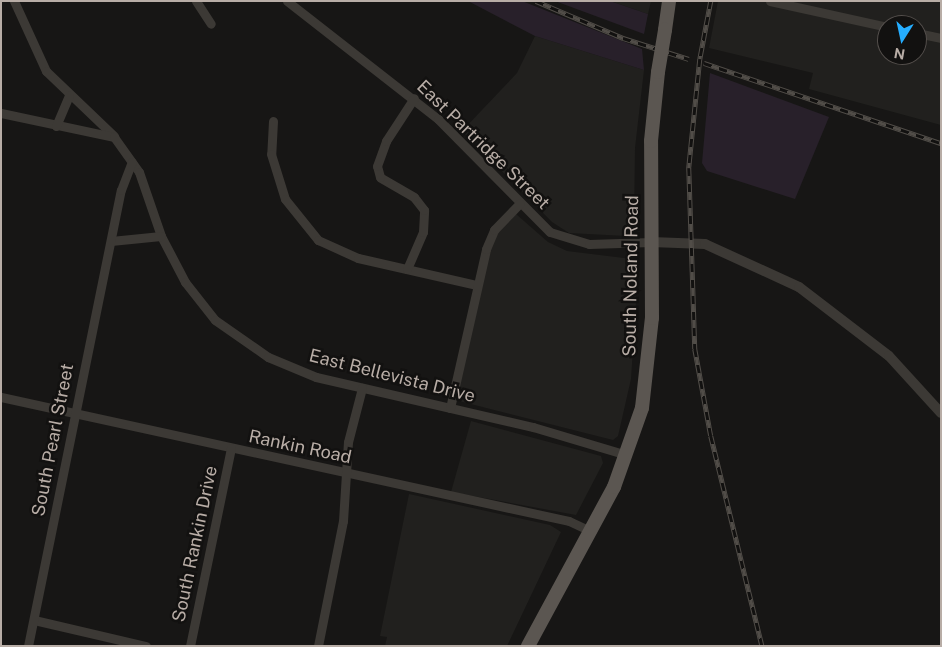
<!DOCTYPE html>
<style>
body{margin:0}
#map{position:relative;width:942px;height:647px;overflow:hidden;background:#171615;font-family:"Public Sans",sans-serif}
div>[style]{position:absolute}
.built>*{inset:0;background:#21201e}
.green>*{inset:0;background:#28202a}
.minor>*{height:9px;margin:-4.5px;padding:0 4.5px;transform-origin:4.5px;border-radius:4.5px;background:#3c3935}
.tertiary>*{height:10px;margin:-5px;padding:0 5px;transform-origin:5px;border-radius:5px;background:#3c3935}
.primary>*{height:14px;margin:-7px;padding:0 7px;transform-origin:7px;border-radius:7px;background:#5b5651}
.rail>*{height:4.5px;margin-top:-2.25px;transform-origin:0;background:repeating-linear-gradient(90deg,#121110 0 8px,#514d48 0 16px);box-sizing:border-box;border-block:1px solid #514d48}
.primary-bridge>*{height:14px;margin:-7px;padding:0 7px;transform-origin:7px;border-radius:7px;background:#5b5651}
span{translate:-50% -50%;white-space:nowrap;text-align:center;line-height:1.15;-webkit-text-stroke:5px #121110;paint-order:stroke}
.street-label{font-size:18px;color:#b8ada6}
.frame{position:absolute;inset:0;border:2px solid #b8ada6;pointer-events:none}
.north{position:absolute;left:877px;top:15px;width:50px;height:50px;box-sizing:border-box;background:#121110;border:1px solid #544f4c;border-radius:50%;rotate:190deg;font-size:14px;font-weight:700;line-height:20px;text-align:center;color:#b8ada6}
.north::after{content:'';display:block;margin:auto;width:18px;height:22px;background:#25adff;clip-path:polygon(50% 0,100% 100%,50% 72%,0 100%)}
</style>
<div id="map">
<div class="built">
<div style="clip-path:polygon(610px 1px,651px 1px,648px 14px)"></div>
<div style="clip-path:polygon(evenodd,718px 1px,941px 1px,941px 125px,809px 89px,813px 73px,709px 48px,718px 1px,887px 25px,917px 25px,917px 55px,887px 55px,887px 25px)"></div>
<div style="clip-path:polygon(535px 36px,644px 70px,635px 148px,634px 222px,626px 236px,569px 233px,552px 222px,462px 131px,517px 73px)"></div>
<div style="clip-path:polygon(516px 214px,548px 242px,567px 251px,632px 259px,636px 303px,631px 379px,618px 436px,613px 440px,459px 401px,457px 395px,490px 251px,496px 235px)"></div>
<div style="clip-path:polygon(471px 421px,601px 456px,603px 463px,576px 515px,451px 492px)"></div>
<div style="clip-path:polygon(409px 494px,550px 525px,561px 532px,507px 646px,385px 646px,387px 637px,380px 636px)"></div>
</div>
<div class="green">
<div style="clip-path:polygon(468px 1px,522px 1px,642px 49px,644px 70px,535px 36px)"></div>
<div style="clip-path:polygon(555px 1px,610px 1px,648px 14px,644px 34px)"></div>
<div style="clip-path:polygon(710px 73px,829px 117px,795px 199px,707px 171px,702px 163px)"></div>
</div>
<div class="minor">
<div style="left:14px;top:1px;width:77px;rotate:65.4deg"></div>
<div style="left:46px;top:71px;width:94px;rotate:43.7deg"></div>
<div style="left:196px;top:1px;width:27px;rotate:57deg"></div>
<div style="left:287px;top:1px;width:192px;rotate:38deg"></div>
<div style="left:438px;top:119px;width:159px;rotate:45.3deg"></div>
<div style="left:550px;top:232px;width:41px;rotate:17.1deg"></div>
<div style="left:589px;top:244px;width:62px;rotate:-1.8deg"></div>
<div style="left:770px;top:1px;width:120px;rotate:12.5deg"></div>
<div style="left:917px;top:33px;width:25px;rotate:12deg"></div>
<div style="left:1px;top:113px;width:116px;rotate:12deg"></div>
<div style="left:114px;top:137px;width:43px;rotate:54.5deg"></div>
<div style="left:139px;top:172px;width:68px;rotate:71deg"></div>
<div style="left:161px;top:236px;width:52px;rotate:62.4deg"></div>
<div style="left:185px;top:282px;width:48px;rotate:51.7deg"></div>
<div style="left:215px;top:320px;width:65px;rotate:34.9deg"></div>
<div style="left:268px;top:357px;width:52px;rotate:22.6deg"></div>
<div style="left:316px;top:377px;width:223px;rotate:13deg"></div>
<div style="left:533px;top:427px;width:98px;rotate:16.6deg"></div>
<div style="left:273px;top:121px;width:33px;rotate:93deg"></div>
<div style="left:271px;top:154px;width:47px;rotate:72.7deg"></div>
<div style="left:285px;top:199px;width:53px;rotate:51.2deg"></div>
<div style="left:318px;top:240px;width:44px;rotate:24.2deg"></div>
<div style="left:358px;top:258px;width:122px;rotate:12.8deg"></div>
<div style="left:56px;top:126px;width:33px;rotate:-67deg"></div>
<div style="left:111px;top:241px;width:50px;rotate:-5.7deg"></div>
<div style="left:407px;top:269px;width:40px;rotate:-66.6deg"></div>
<div style="left:423px;top:232px;width:22px;rotate:-87deg"></div>
<div style="left:424px;top:210px;width:16px;rotate:-128deg"></div>
<div style="left:414px;top:197px;width:39px;rotate:-150deg"></div>
<div style="left:380px;top:177px;width:11px;rotate:-105deg"></div>
<div style="left:377px;top:166px;width:27px;rotate:-70deg"></div>
<div style="left:386px;top:141px;width:51px;rotate:-56.9deg"></div>
<div style="left:1px;top:397px;width:581px;rotate:12.32deg"></div>
<div style="left:569px;top:521px;width:23px;rotate:25deg"></div>
<div style="left:450px;top:408px;width:163px;rotate:-77.2deg"></div>
<div style="left:486px;top:249px;width:21px;rotate:-67deg"></div>
<div style="left:494px;top:230px;width:37px;rotate:-46deg"></div>
<div style="left:34px;top:620px;width:115px;rotate:13.1deg"></div>
<div style="left:28px;top:646px;width:465px;rotate:-78.5deg"></div>
<div style="left:121px;top:190px;width:30px;rotate:-69deg"></div>
<div style="left:190px;top:646px;width:202px;rotate:-78.3deg"></div>
<div style="left:318px;top:646px;width:127px;rotate:-78.7deg"></div>
<div style="left:343px;top:521px;width:79px;rotate:-86.4deg"></div>
<div style="left:348px;top:442px;width:56px;rotate:-75.5deg"></div>
</div>
<div class="tertiary">
<div style="left:651px;top:242px;width:54px;rotate:2.1deg"></div>
<div style="left:705px;top:244px;width:103px;rotate:24.6deg"></div>
<div style="left:799px;top:287px;width:113px;rotate:37.5deg"></div>
<div style="left:889px;top:356px;width:77px;rotate:47.6deg"></div>
</div>
<div class="primary">
<div style="left:665px;top:30px;width:29px;rotate:-82deg"></div>
<div style="left:528px;top:646px;width:181px;rotate:-61.6deg"></div>
<div style="left:614px;top:487px;width:84px;rotate:-70.5deg"></div>
<div style="left:642px;top:408px;width:91px;rotate:-83.7deg"></div>
<div style="left:652px;top:318px;width:177px;rotate:-90.3deg"></div>
<div style="left:651px;top:141px;width:69px;rotate:-84.2deg"></div>
</div>
<div class="rail">
<div style="left:536px;top:1px;width:95px;rotate:23deg"></div>
<div style="left:623px;top:38px;width:69px;rotate:17.7deg"></div>
<div style="left:711px;top:1px;width:59px;rotate:100.7deg"></div>
<div style="left:700px;top:59px;width:110px;rotate:95.8deg"></div>
<div style="left:689px;top:168px;width:181px;rotate:88.1deg"></div>
<div style="left:695px;top:349px;width:88px;rotate:79.6deg"></div>
<div style="left:711px;top:436px;width:216px;rotate:76.3deg"></div>
<div style="left:704px;top:63px;width:250px;rotate:18.7deg"></div>
</div>
<div class="primary-bridge">
<div style="left:658px;top:72px;width:43px;rotate:-80.5deg"></div>
</div>
<div class="street-label">
<span style="left:483px;top:145px;rotate:44deg">East Partridge Street</span>
<span style="left:631px;top:276px;rotate:-89deg">South Noland Road</span>
<span style="left:392px;top:376px;rotate:14deg">East Bellevista Drive</span>
<span style="left:53px;top:440px;rotate:-79deg">South Pearl Street</span>
<span style="left:300px;top:447px;rotate:12deg">Rankin Road</span>
<span style="left:195px;top:544px;rotate:-78deg">South Rankin Drive</span>
</div>
<div class="frame"></div>
<div class="north">N</div>
</div>
